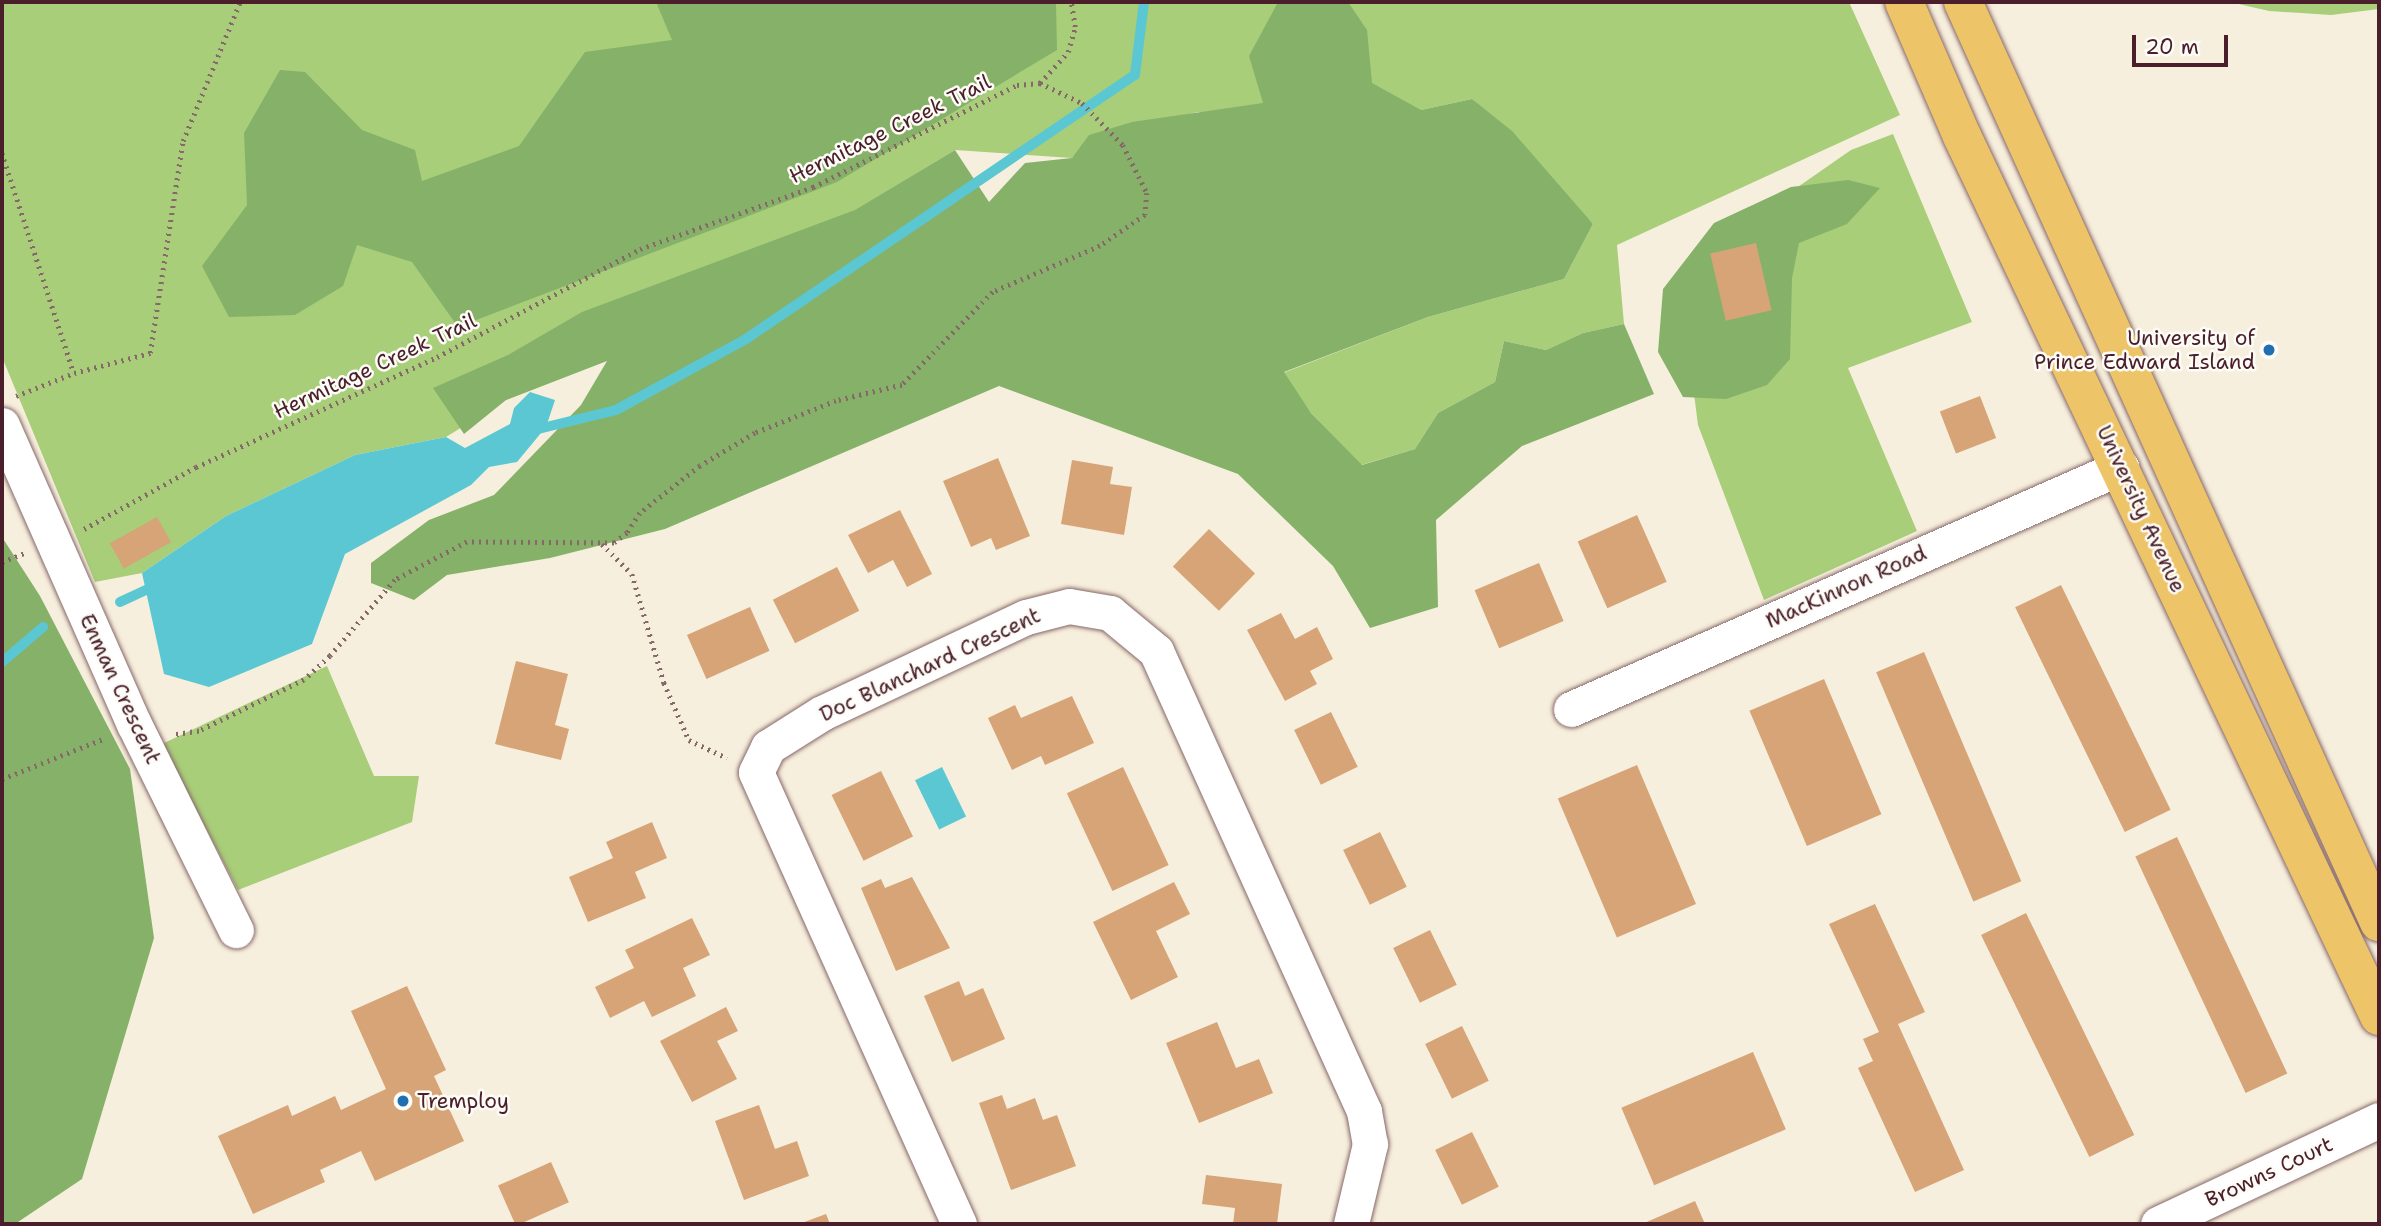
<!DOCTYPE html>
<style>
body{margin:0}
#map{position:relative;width:2381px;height:1226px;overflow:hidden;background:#f7efdd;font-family:"Shantell Sans",sans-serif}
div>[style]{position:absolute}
.green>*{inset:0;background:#a8ce79}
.forest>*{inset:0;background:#86b169}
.water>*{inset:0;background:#5bc7d2;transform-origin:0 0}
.stream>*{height:10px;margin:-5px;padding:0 5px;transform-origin:5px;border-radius:5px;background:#5bc7d2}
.building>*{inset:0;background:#d6a476;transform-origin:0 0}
.path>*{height:4.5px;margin-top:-2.25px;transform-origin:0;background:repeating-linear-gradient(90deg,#876869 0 2px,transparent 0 7px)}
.roads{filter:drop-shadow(0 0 2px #876869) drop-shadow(0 0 2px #876869)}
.street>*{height:35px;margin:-17.5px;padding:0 17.5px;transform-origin:17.5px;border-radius:17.5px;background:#fff}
.primary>*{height:38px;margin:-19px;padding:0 19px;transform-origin:19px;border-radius:19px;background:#eec469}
.dots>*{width:19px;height:19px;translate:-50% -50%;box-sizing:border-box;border:4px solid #fdfcf7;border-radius:50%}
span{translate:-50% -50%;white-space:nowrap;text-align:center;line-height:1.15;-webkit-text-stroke:5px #fdfcf7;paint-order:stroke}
.street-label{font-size:21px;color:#4a1f2b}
.poi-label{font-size:21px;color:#4a1f2b}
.right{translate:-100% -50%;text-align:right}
.left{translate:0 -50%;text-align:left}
.frame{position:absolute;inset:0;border:4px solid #4a1f2b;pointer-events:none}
.scale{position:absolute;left:2132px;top:35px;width:96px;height:32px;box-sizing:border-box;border:4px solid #4a1f2b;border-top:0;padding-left:9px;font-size:21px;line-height:24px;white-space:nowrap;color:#4a1f2b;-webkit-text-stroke:5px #fdfcf7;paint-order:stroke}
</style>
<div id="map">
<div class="green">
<div style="clip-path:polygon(2px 2px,1849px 2px,1900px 115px,1617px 245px,1624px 324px,1583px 333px,1546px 350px,1504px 341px,1495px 382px,1438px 413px,1415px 449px,1361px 465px,1311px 413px,1283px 373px,1428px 317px,1564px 279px,1593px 224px,1472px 99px,1421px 110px,1198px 112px,1091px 135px,1072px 158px,955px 150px,608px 360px,506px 400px,446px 437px,355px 455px,226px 516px,142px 573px,95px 582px,2px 357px)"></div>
<div style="clip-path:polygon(2230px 2px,2379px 2px,2379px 9px,2331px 15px,2269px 11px)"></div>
<div style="clip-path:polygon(1893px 134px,1972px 322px,1848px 368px,1917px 531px,1764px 600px,1698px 425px,1678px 270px,1851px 150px)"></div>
<div style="clip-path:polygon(327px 666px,374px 776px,419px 776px,412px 822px,238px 890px,162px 744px)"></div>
</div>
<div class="forest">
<div style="clip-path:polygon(656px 2px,1056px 2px,1057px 50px,837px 182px,458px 327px,412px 262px,357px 245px,343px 286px,295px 315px,229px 317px,202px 266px,247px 205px,244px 133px,280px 70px,305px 72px,362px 130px,415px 150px,422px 181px,519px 146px,585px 52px,672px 40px)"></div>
<div style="clip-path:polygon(1278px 2px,1348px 2px,1367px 30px,1372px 83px,1421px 110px,1472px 99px,1512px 131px,1593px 224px,1564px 279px,1428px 317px,1284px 372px,1311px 413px,1362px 465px,1415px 449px,1438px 413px,1495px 382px,1504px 341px,1546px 350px,1583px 333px,1624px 324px,1654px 394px,1522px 446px,1436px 520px,1438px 607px,1370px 628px,1333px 566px,1238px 474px,999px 386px,665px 529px,550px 558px,447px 575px,414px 600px,371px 583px,371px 563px,429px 520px,494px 495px,581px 405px,607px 361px,506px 400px,464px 434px,433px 388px,508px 355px,582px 312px,855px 210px,955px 150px,989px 202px,1025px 163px,1072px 158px,1089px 135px,1132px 122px,1263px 103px,1249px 56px)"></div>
<div style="clip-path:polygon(1848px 180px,1880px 188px,1847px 224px,1799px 243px,1792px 278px,1790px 359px,1767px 385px,1726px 399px,1683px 397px,1658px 352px,1663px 289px,1714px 223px,1791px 187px)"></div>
<div style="clip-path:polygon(2px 537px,40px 596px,130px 769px,154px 938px,82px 1179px,15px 1224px,2px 1224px)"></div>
</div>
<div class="water">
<div style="clip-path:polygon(530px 392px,555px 400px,546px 427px,517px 462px,489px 467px,471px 485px,345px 554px,312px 644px,209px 687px,164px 674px,142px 573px,226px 516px,355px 455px,446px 437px,465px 448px,510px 424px,514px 408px)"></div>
<div style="left:942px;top:767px;width:55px;height:30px;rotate:64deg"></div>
</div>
<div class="stream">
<div style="left:534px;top:430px;width:84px;rotate:-13.7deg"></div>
<div style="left:616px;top:410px;width:148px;rotate:-28.6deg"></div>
<div style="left:746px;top:339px;width:470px;rotate:-34.2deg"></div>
<div style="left:1135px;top:75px;width:74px;rotate:-83deg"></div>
<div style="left:120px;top:602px;width:38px;rotate:-25deg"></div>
<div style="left:2px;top:662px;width:54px;rotate:-40.5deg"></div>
</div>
<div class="building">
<div style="left:1756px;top:243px;width:69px;height:47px;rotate:77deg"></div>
<div style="left:1980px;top:396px;width:45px;height:43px;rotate:69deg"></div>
<div style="clip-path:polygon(998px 458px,1030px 536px,996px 550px,991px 538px,971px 547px,943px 481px)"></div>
<div style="clip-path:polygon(1072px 460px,1113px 467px,1110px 484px,1132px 487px,1124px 535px,1061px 524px)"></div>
<div style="clip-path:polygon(900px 510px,932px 574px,907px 587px,893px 560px,868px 573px,848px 535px)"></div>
<div style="left:1637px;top:515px;width:73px;height:65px;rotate:66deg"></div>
<div style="left:157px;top:517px;width:29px;height:54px;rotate:61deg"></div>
<div style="left:1209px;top:529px;width:64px;height:52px;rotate:44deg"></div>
<div style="left:1539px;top:563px;width:63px;height:70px;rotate:67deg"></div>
<div style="left:837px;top:567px;width:49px;height:72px;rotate:63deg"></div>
<div style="left:2061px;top:585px;width:250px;height:51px;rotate:64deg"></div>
<div style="left:750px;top:607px;width:48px;height:69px;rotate:66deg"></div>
<div style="clip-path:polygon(1281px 613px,1295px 639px,1317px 627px,1333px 659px,1310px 671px,1317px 684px,1285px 701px,1247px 630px)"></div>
<div style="left:1924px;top:652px;width:249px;height:52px;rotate:67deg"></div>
<div style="clip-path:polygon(516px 661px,568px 674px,555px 725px,569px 729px,561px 760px,495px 744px)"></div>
<div style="left:1824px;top:679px;width:147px;height:81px;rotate:67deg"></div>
<div style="clip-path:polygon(1072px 696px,1094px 743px,1045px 765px,1041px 756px,1012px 770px,988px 718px,1015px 705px,1021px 718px)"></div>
<div style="left:1331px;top:712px;width:61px;height:41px;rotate:64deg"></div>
<div style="left:1637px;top:765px;width:151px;height:86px;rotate:67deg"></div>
<div style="left:1123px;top:767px;width:108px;height:62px;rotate:65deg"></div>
<div style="left:881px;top:771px;width:73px;height:55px;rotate:64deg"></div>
<div style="clip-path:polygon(652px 822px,667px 858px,635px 872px,646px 898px,588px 922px,569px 877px,613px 858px,606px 842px)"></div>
<div style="left:1380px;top:832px;width:61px;height:41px;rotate:64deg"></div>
<div style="left:2177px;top:837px;width:261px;height:46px;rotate:65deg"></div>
<div style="clip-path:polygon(912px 877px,950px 948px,896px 971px,861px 888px,881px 879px,885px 888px)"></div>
<div style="clip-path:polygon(1174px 882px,1190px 914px,1156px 931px,1178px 977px,1131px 1000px,1093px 922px)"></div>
<div style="clip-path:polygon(1875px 904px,1925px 1012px,1898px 1024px,1964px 1170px,1915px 1192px,1858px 1068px,1873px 1061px,1863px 1039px,1879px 1032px,1829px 924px)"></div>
<div style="left:2026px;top:913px;width:247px;height:50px;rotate:64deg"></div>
<div style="clip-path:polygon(692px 918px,710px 955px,683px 968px,696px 996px,652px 1017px,644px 1001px,610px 1018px,595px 987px,634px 968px,625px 950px)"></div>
<div style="left:1430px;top:930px;width:61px;height:41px;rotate:64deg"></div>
<div style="clip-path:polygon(959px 981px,965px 996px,983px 988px,1005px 1039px,952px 1062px,924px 996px)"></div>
<div style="clip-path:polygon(407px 986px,446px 1070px,434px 1076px,464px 1141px,375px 1181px,361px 1151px,320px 1170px,325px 1182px,253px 1214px,218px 1136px,288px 1105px,292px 1116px,335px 1096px,341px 1110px,386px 1089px,351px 1011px)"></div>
<div style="clip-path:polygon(726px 1007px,738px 1031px,717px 1041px,737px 1079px,692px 1102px,660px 1041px)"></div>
<div style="clip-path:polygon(1217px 1022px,1236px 1068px,1259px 1059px,1273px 1093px,1199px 1123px,1166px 1043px)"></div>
<div style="left:1462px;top:1026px;width:61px;height:41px;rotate:64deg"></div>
<div style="left:1753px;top:1052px;width:84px;height:143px;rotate:67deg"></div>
<div style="clip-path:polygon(1002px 1095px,1007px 1109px,1035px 1098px,1043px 1120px,1057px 1115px,1076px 1166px,1011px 1190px,979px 1103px)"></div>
<div style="clip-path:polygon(759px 1105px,775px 1149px,797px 1141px,809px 1176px,744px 1200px,715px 1121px)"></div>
<div style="left:1472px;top:1132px;width:61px;height:41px;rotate:64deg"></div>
<div style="left:551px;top:1162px;width:44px;height:58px;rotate:66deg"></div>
<div style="clip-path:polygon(1206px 1175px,1282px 1184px,1277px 1224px,1233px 1224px,1235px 1208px,1202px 1204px)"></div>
<div style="clip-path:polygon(1695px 1201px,1705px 1224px,1642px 1224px)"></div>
<div style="clip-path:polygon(826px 1214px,830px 1224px,799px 1224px)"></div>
</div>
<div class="path">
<div style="left:1040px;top:83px;width:42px;rotate:-47.9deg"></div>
<div style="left:1068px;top:52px;width:26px;rotate:-74deg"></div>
<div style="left:1075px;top:27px;width:25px;rotate:-99deg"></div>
<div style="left:2px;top:153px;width:231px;rotate:71.9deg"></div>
<div style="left:16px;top:396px;width:62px;rotate:-21.6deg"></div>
<div style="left:74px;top:373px;width:79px;rotate:-14.7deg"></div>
<div style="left:150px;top:353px;width:215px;rotate:-81.2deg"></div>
<div style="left:183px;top:141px;width:150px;rotate:-67.7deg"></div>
<div style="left:84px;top:529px;width:128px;rotate:-29deg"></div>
<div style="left:196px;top:467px;width:265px;rotate:-24.5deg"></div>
<div style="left:437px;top:357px;width:230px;rotate:-28deg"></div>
<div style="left:640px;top:249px;width:184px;rotate:-19.7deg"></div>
<div style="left:813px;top:187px;width:228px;rotate:-26.6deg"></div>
<div style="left:1017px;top:85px;width:23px;rotate:-5deg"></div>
<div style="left:1040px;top:83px;width:47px;rotate:25.5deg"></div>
<div style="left:1082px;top:103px;width:59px;rotate:45.7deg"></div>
<div style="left:1123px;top:145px;width:54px;rotate:63.4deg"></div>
<div style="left:1147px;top:193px;width:22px;rotate:95deg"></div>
<div style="left:1145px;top:215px;width:55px;rotate:145.4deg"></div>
<div style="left:1100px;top:246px;width:116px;rotate:156.7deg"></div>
<div style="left:993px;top:292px;width:130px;rotate:134.4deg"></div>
<div style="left:902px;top:385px;width:68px;rotate:166.4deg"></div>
<div style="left:836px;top:401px;width:87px;rotate:158.4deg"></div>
<div style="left:755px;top:433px;width:64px;rotate:149deg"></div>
<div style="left:700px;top:466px;width:76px;rotate:141.9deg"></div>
<div style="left:640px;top:513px;width:24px;rotate:123deg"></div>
<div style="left:627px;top:533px;width:16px;rotate:142deg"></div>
<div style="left:614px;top:543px;width:147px;rotate:-179.6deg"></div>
<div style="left:467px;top:542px;width:81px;rotate:152.2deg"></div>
<div style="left:395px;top:580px;width:100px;rotate:130.5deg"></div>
<div style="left:330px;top:656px;width:35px;rotate:137deg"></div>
<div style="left:304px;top:680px;width:117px;rotate:154.1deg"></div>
<div style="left:199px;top:731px;width:24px;rotate:171deg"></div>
<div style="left:602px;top:544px;width:42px;rotate:45deg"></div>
<div style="left:632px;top:574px;width:114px;rotate:73.6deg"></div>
<div style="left:664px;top:683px;width:62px;rotate:66.3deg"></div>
<div style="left:689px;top:740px;width:42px;rotate:25.3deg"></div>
<div style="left:2px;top:562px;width:24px;rotate:-22deg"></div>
<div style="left:2px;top:779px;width:109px;rotate:-21.6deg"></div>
</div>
<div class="roads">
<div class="street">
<div style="left:2px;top:425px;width:327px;rotate:66.2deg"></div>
<div style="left:134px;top:724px;width:230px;rotate:63.7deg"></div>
<div style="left:1571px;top:709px;width:601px;rotate:-23.75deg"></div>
<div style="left:959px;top:1224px;width:495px;rotate:-114.2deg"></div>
<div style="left:756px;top:772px;width:28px;rotate:-64deg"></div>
<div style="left:768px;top:747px;width:64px;rotate:-32.2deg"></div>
<div style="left:822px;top:713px;width:225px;rotate:-25.2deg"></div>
<div style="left:1026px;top:617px;width:44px;rotate:-14.3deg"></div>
<div style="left:1069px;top:606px;width:42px;rotate:9.7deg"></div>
<div style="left:1110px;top:613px;width:60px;rotate:39.6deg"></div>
<div style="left:1156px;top:651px;width:505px;rotate:65.67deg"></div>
<div style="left:1364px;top:1111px;width:34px;rotate:80deg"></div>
<div style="left:1370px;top:1144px;width:82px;rotate:103.4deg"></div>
<div style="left:2158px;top:1224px;width:244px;rotate:-25.2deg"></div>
</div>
<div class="primary">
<div style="left:1904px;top:2px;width:146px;rotate:66.6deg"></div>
<div style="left:1962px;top:136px;width:974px;rotate:64.65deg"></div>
<div style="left:1963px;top:2px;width:1010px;rotate:65.67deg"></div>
</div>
</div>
<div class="dots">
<div style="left:2269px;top:350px;background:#1f6fb2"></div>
<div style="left:403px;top:1101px;background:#1f6fb2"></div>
</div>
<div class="street-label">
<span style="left:890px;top:129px;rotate:-26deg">Hermitage Creek Trail</span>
<span style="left:375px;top:366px;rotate:-25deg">Hermitage Creek Trail</span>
<span style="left:2141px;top:509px;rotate:65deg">University Avenue</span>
<span style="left:1846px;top:587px;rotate:-24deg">MacKinnon Road</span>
<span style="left:930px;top:665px;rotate:-25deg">Doc Blanchard Crescent</span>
<span style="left:120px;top:689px;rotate:65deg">Enman Crescent</span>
<span style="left:2269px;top:1172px;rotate:-25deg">Browns Court</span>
</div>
<div class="poi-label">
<span class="right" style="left:2255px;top:350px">University of<br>Prince Edward Island</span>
<span class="left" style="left:417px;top:1101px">Tremploy</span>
</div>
<div class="frame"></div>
<div class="scale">20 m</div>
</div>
